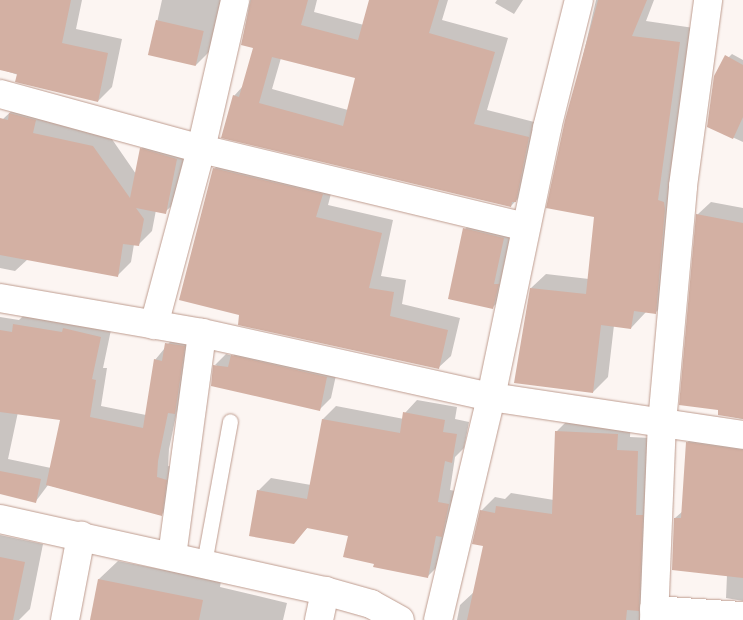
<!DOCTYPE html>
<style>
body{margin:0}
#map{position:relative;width:743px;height:620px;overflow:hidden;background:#fcf5f2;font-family:"Times New Roman",serif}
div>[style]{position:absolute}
.shadow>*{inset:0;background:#0003}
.building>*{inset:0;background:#d3b0a3;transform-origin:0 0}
.roads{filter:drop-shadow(0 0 1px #be9c8f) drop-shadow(0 0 1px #be9c8f)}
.service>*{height:15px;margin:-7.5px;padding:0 7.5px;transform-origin:7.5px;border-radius:7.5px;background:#fff}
.minor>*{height:28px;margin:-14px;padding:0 14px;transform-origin:14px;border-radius:14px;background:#fff}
span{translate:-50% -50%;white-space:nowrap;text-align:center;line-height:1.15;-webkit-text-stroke:4px #fff;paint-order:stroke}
</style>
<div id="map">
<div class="shadow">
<div style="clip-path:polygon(0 0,82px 0,76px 29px,122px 39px,112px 87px,98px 101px,0 69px)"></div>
<div style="clip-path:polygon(162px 0,230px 0,210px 51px,196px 65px,150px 54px)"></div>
<div style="clip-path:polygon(evenodd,250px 0,317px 0,314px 12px,364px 25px,370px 0,448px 0,442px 20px,508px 38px,487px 110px,542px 124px,529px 187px,511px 206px,234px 96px,243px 86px,255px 48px,242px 44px,250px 0,281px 58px,356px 77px,348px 110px,272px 89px,281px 58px)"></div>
<div style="clip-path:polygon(497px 0,523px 0,514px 14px,495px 3px)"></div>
<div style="clip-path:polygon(596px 0,654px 0,646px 21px,694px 28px,670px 298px,655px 313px,646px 312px,631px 328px,614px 325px,608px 377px,593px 392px,531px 288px,546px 274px,589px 279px,596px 216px,548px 207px)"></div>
<div style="clip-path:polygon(732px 54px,743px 60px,743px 142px,708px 126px,720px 66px)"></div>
<div style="clip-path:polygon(17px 106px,107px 132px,136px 174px,141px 149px,155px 135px,190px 145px,179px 199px,165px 212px,156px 210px,152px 231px,138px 245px,134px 244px,131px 262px,117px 276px,28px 259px,15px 271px,0 268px,0 135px,3px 119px)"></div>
<div style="clip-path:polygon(227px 156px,334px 182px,328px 205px,393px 220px,381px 276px,406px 280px,402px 304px,460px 318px,451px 356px,438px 368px,240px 314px,214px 169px)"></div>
<div style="clip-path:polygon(711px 202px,743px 208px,743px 419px,719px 414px,697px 215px)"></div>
<div style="clip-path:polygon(478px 216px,517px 225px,506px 294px,493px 307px,465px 229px)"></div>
<div style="clip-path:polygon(evenodd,26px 313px,112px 325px,103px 368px,107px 368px,101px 406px,146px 415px,155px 360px,178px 332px,195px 335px,186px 401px,177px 411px,169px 449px,168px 466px,177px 468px,173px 504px,161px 515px,48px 485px,36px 501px,0 493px,0 317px,19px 320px,26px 313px,18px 412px,62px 419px,51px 468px,8px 459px,18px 412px)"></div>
<div style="clip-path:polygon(243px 345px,338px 366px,331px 398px,320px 409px,215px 365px,226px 354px,233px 356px)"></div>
<div style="clip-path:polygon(417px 400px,457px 407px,455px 419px,469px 422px,464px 448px,455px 457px,450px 490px,461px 492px,441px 563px,428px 576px,375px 563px,349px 535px,308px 527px,293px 543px,258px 491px,271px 478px,311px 485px,323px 419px,336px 406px,404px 419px,405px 413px)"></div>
<div style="clip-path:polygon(570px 418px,631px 421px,630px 437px,651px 438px,658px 620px,457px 620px,460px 605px,474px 592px,485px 545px,481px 511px,495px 497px,505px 499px,511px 493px,554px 500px,556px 432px)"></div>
<div style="clip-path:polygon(700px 430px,743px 436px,743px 601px,726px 598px,727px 575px,675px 518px,683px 511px,687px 443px)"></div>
<div style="clip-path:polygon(0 535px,43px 544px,30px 609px,19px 620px,0 620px)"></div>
<div style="clip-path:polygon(118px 561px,221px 581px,220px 587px,287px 603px,283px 620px,91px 620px,99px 579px)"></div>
</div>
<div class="building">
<div style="clip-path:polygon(0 0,71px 0,62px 43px,108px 53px,98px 102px,15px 82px,17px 74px,0 70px)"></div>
<div style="clip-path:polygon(evenodd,251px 0,308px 0,301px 25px,358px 40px,369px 0,439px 0,429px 33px,495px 52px,474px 124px,529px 137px,516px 202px,512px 202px,511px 207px,221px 138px,233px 95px,239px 97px,253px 48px,241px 45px,251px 0,272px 57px,355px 78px,343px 126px,259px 103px,272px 57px)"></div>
<div style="clip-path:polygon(598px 0,647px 0,632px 36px,680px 42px,658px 200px,664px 202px,665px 209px,656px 314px,634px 311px,631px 329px,601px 325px,593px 393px,514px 383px,530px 288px,586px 294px,594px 217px,546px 208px,565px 120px)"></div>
<div style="left:156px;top:20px;width:49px;height:36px;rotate:13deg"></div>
<div style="clip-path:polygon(725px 55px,743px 65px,743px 117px,733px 139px,707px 127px,714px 76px)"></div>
<div style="clip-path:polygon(9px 113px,36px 120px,33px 133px,93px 146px,130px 198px,140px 148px,177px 159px,166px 214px,136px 208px,144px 219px,139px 246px,123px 244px,118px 277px,0 255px,0 118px,8px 120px)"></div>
<div style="clip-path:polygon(213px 168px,323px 194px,316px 217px,382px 233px,369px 288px,394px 292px,390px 316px,448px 330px,439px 369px,238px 325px,239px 315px,179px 300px)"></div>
<div style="clip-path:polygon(696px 214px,743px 223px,743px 419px,718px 415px,718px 410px,679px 405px)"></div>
<div style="clip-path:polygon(463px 228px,504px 238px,494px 284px,499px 284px,493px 309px,448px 299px)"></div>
<div style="clip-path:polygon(13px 324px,62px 332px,63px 328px,101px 337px,92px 379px,96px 380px,90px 417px,143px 428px,154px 359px,162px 361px,165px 343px,185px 346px,175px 414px,168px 413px,158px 461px,157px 477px,167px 480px,162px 516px,46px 485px,60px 420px,0 412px,0 330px,12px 332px)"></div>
<div style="clip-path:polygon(231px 355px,327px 377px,320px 411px,211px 386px,213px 365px,228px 367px)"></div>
<div style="clip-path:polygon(403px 412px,445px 420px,443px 432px,457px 434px,452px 463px,445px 461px,438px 502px,449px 504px,442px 537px,436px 536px,428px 578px,373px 567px,374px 564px,343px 557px,348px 536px,307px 528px,294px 544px,249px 536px,257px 490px,307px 499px,322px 419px,400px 433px)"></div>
<div style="clip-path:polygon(555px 431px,618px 434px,617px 450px,638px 451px,636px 515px,643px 515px,639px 611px,627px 610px,626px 620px,467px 620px,483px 546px,472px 544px,480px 510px,495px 513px,496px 506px,552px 514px)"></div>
<div style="clip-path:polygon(686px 442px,743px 450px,743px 578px,672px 570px,674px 518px,681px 518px)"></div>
<div style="clip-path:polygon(0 471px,41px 479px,36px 503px,0 494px)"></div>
<div style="clip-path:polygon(0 557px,25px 562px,13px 620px,0 620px)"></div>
<div style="clip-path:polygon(98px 579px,203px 600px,199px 620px,90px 620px)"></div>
</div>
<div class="roads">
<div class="service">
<div style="left:204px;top:563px;width:144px;rotate:-79.6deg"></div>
</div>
<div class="minor">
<div style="left:0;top:94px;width:208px;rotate:15.3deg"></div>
<div style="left:201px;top:149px;width:334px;rotate:13.5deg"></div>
<div style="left:0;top:298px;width:205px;rotate:9.8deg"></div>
<div style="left:202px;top:333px;width:296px;rotate:12.5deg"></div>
<div style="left:491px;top:397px;width:173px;rotate:8.6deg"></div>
<div style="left:662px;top:423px;width:238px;rotate:-84.9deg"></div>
<div style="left:683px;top:186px;width:188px;rotate:-82.3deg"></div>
<div style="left:154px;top:325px;width:182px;rotate:-75deg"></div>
<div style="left:201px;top:149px;width:153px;rotate:-77.1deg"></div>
<div style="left:0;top:519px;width:333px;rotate:12.5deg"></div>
<div style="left:325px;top:591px;width:48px;rotate:15.8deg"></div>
<div style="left:371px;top:604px;width:33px;rotate:29deg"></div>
<div style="left:172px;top:556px;width:225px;rotate:-82.3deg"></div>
<div style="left:654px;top:610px;width:89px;rotate:3.9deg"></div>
<div style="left:65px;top:620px;width:86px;rotate:-79.2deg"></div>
<div style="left:319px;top:620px;width:30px;rotate:-78deg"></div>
<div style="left:438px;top:620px;width:229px;rotate:-76.6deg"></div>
<div style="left:491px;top:397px;width:275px;rotate:-78.2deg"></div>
<div style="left:547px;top:128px;width:132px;rotate:-76deg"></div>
<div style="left:654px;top:620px;width:197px;rotate:-87.7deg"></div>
<div style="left:662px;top:423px;width:82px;rotate:8.4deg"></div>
</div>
</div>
</div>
